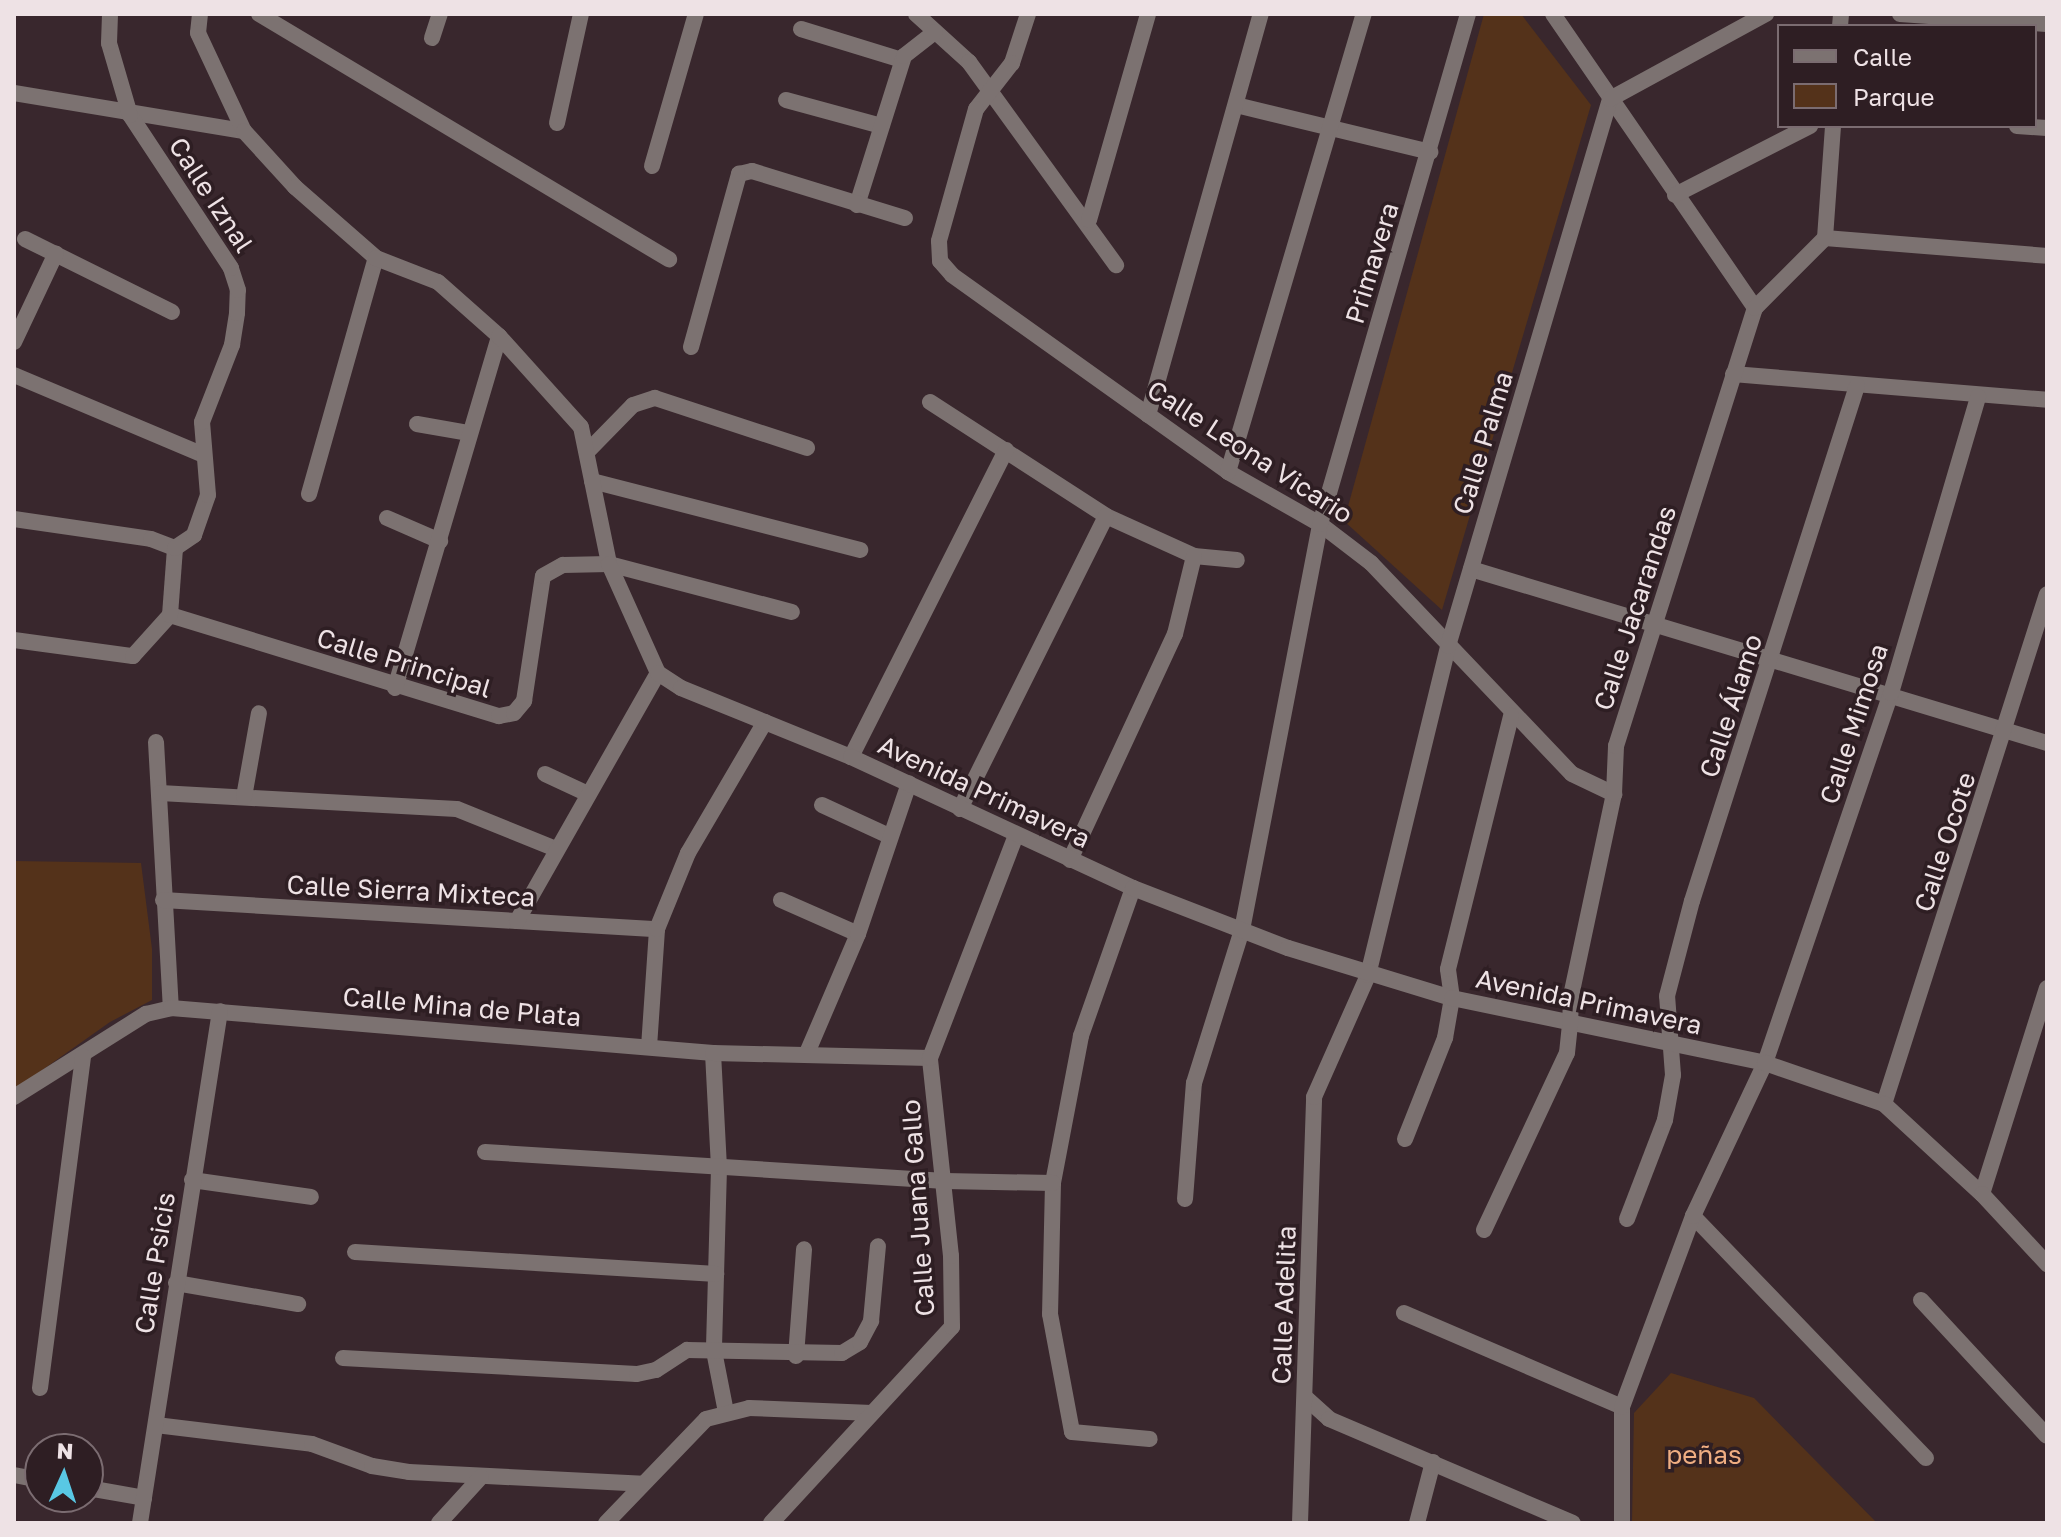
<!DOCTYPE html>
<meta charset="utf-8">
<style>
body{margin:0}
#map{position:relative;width:2061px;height:1537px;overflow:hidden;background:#39272d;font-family:"Golos Text",sans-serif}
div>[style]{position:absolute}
.green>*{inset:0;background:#54321a}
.minor>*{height:16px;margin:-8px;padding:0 8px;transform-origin:8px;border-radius:8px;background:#7c7271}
.tertiary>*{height:16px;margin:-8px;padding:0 8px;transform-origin:8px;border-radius:8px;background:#7c7271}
span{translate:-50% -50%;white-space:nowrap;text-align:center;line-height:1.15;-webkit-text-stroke:7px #2e1e23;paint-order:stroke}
.street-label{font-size:26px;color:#eee2e5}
.park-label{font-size:26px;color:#f0ae82}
.frame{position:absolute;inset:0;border:16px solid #eee2e5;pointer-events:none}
.legend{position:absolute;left:1777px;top:24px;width:260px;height:104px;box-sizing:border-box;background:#2e1e23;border:2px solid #7b6c71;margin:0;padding:10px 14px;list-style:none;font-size:24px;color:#eee2e5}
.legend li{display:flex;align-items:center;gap:16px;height:40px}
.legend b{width:40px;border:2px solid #7b6c71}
.north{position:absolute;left:24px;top:1433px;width:80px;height:80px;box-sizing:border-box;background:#2e1e23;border:2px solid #7b6c71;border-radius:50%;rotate:3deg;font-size:22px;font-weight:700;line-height:32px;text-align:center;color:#eee2e5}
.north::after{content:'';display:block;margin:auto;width:28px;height:36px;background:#59c8e4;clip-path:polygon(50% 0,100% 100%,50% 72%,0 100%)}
</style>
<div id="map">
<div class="green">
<div style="clip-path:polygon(1484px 14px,1521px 14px,1591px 105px,1442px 610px,1344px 521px)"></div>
<div style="clip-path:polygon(14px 861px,141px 863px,152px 949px,152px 1000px,110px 1022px,14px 1090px)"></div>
<div style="clip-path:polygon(1671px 1373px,1754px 1398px,1877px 1523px,1632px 1523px,1634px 1413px)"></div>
</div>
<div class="minor">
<div style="left:259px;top:14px;width:478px;rotate:30.9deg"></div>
<div style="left:916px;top:14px;width:72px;rotate:42.2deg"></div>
<div style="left:969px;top:62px;width:251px;rotate:54.1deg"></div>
<div style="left:1028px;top:14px;width:52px;rotate:108.1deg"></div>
<div style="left:1012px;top:63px;width:58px;rotate:128deg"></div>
<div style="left:976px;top:109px;width:137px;rotate:105.7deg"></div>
<div style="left:939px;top:241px;width:20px;rotate:87deg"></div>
<div style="left:940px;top:261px;width:18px;rotate:49deg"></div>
<div style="left:952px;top:275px;width:339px;rotate:35.5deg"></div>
<div style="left:1228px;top:472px;width:106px;rotate:29.5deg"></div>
<div style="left:1320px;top:524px;width:64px;rotate:37.4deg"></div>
<div style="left:1371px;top:563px;width:291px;rotate:46.4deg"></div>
<div style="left:1572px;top:774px;width:47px;rotate:25.5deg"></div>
<div style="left:1553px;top:14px;width:357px;rotate:55.5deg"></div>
<div style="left:1900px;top:14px;width:147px;rotate:3.9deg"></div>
<div style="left:801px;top:29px;width:106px;rotate:17.1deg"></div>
<div style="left:432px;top:38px;width:25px;rotate:-72deg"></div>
<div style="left:14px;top:93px;width:233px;rotate:9.4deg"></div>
<div style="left:786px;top:100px;width:99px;rotate:15.2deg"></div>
<div style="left:1236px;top:105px;width:200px;rotate:13.6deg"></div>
<div style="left:557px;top:123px;width:112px;rotate:-77.6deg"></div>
<div style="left:2017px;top:126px;width:30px;rotate:4deg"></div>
<div style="left:652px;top:166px;width:158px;rotate:-73.9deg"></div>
<div style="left:1675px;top:195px;width:152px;rotate:-27.1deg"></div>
<div style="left:857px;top:205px;width:156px;rotate:-72.5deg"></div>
<div style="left:904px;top:56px;width:39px;rotate:-38deg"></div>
<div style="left:1089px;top:220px;width:214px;rotate:-74deg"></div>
<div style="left:1825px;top:238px;width:223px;rotate:4.6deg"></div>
<div style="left:25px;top:239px;width:164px;rotate:26.4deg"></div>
<div style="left:14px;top:342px;width:98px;rotate:-64.7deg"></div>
<div style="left:691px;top:347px;width:180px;rotate:-74.5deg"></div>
<div style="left:739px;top:174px;width:13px;rotate:-13deg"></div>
<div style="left:752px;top:171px;width:160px;rotate:17.1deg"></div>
<div style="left:1733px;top:374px;width:315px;rotate:4.7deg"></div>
<div style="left:14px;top:375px;width:203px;rotate:22.9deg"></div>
<div style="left:930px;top:402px;width:210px;rotate:32.9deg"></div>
<div style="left:1106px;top:516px;width:97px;rotate:24.4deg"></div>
<div style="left:1194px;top:556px;width:43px;rotate:5.3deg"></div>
<div style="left:1148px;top:415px;width:417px;rotate:-74.3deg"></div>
<div style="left:417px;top:424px;width:53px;rotate:9.8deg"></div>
<div style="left:588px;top:451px;width:64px;rotate:-45.6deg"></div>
<div style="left:633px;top:405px;width:23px;rotate:-18deg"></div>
<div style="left:655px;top:398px;width:160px;rotate:18.2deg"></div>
<div style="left:1228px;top:472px;width:478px;rotate:-73.5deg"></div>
<div style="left:592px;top:481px;width:277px;rotate:14.4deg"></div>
<div style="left:309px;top:494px;width:245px;rotate:-74.2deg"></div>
<div style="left:387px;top:518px;width:58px;rotate:23.5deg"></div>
<div style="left:14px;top:519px;width:138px;rotate:8.3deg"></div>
<div style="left:151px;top:539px;width:26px;rotate:21deg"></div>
<div style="left:1471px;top:569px;width:602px;rotate:16.81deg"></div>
<div style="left:170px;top:615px;width:344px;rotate:17.1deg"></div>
<div style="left:499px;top:716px;width:15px;rotate:-11deg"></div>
<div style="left:514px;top:713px;width:16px;rotate:-50deg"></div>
<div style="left:524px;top:701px;width:126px;rotate:-81.4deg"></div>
<div style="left:543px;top:576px;width:23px;rotate:-29deg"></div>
<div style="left:563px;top:565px;width:46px;rotate:-1.2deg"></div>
<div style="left:609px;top:564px;width:189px;rotate:14.7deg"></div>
<div style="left:14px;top:640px;width:120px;rotate:7.7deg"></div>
<div style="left:133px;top:656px;width:55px;rotate:-47.9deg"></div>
<div style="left:170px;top:615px;width:67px;rotate:-85.7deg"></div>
<div style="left:175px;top:548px;width:23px;rotate:-34deg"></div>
<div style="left:194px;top:535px;width:42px;rotate:-70.7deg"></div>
<div style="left:208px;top:495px;width:73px;rotate:-94.7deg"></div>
<div style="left:202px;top:422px;width:83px;rotate:-68.7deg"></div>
<div style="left:232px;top:345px;width:32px;rotate:-81deg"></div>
<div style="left:237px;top:313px;width:23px;rotate:-88deg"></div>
<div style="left:238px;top:290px;width:23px;rotate:-108deg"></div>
<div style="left:231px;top:268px;width:183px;rotate:-123.4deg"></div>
<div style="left:130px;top:115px;width:75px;rotate:-106.3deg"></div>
<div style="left:109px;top:43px;width:29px;rotate:-88deg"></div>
<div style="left:395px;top:688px;width:367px;rotate:-73.5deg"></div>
<div style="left:156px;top:742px;width:266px;rotate:86.8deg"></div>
<div style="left:851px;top:757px;width:344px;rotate:-63.2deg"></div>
<div style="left:545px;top:774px;width:45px;rotate:24.9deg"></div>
<div style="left:160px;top:793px;width:297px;rotate:3.1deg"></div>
<div style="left:457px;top:809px;width:107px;rotate:22deg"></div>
<div style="left:244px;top:797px;width:85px;rotate:-79.9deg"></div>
<div style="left:822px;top:805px;width:74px;rotate:24.8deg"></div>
<div style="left:960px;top:809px;width:327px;rotate:-63.5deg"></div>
<div style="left:1070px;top:860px;width:249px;rotate:-65.1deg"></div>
<div style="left:1175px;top:634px;width:80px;rotate:-76.3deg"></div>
<div style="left:1133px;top:888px;width:157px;rotate:109.4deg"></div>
<div style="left:1081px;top:1036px;width:150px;rotate:100.8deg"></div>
<div style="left:1053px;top:1183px;width:131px;rotate:91.3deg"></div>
<div style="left:1050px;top:1314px;width:120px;rotate:79.4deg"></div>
<div style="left:1072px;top:1432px;width:78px;rotate:5.1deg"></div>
<div style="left:163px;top:900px;width:495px;rotate:3.4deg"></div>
<div style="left:781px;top:900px;width:84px;rotate:23.8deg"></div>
<div style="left:517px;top:921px;width:285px;rotate:-60.4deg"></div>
<div style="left:649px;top:1047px;width:118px;rotate:-86.1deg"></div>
<div style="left:657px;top:929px;width:82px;rotate:-67.8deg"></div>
<div style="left:688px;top:853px;width:152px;rotate:-59.6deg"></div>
<div style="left:713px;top:1053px;width:115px;rotate:87deg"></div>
<div style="left:719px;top:1168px;width:183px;rotate:91.6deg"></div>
<div style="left:714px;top:1351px;width:62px;rotate:78.9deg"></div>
<div style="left:807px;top:1053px;width:129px;rotate:-66.8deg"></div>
<div style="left:858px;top:934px;width:159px;rotate:-71.3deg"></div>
<div style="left:14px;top:1097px;width:156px;rotate:-32.2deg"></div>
<div style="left:146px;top:1014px;width:26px;rotate:-13deg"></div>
<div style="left:171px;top:1008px;width:544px;rotate:4.75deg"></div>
<div style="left:713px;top:1053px;width:217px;rotate:1.3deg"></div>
<div style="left:1884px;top:1104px;width:535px;rotate:-72.28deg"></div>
<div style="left:1405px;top:1139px;width:109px;rotate:-68.4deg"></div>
<div style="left:1445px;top:1038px;width:41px;rotate:-80.1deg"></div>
<div style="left:1452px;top:998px;width:29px;rotate:-98deg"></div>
<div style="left:1448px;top:969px;width:261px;rotate:-76deg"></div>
<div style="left:485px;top:1152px;width:461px;rotate:3.6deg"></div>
<div style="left:945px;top:1181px;width:108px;rotate:1.1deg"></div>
<div style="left:192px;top:1180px;width:120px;rotate:8.1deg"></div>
<div style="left:1982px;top:1194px;width:216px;rotate:-72.5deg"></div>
<div style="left:1185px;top:1199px;width:116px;rotate:-85.6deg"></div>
<div style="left:1194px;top:1083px;width:160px;rotate:-72.6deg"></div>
<div style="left:1242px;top:930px;width:413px;rotate:-79.1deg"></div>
<div style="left:1320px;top:524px;width:531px;rotate:-73.82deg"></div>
<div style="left:1693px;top:1216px;width:336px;rotate:46.1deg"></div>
<div style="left:1627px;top:1219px;width:106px;rotate:-69deg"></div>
<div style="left:1665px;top:1120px;width:46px;rotate:-79.9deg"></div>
<div style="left:1673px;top:1075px;width:79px;rotate:-94.3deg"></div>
<div style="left:1667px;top:996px;width:98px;rotate:-75.3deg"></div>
<div style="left:1692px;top:901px;width:541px;rotate:-72.24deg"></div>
<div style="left:1484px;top:1230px;width:195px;rotate:-64.9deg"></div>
<div style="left:1567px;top:1053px;width:27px;rotate:-84deg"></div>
<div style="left:355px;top:1252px;width:362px;rotate:3.5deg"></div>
<div style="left:176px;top:1283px;width:124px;rotate:9.8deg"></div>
<div style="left:1921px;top:1300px;width:185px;rotate:47.2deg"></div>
<div style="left:1404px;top:1313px;width:237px;rotate:23.3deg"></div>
<div style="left:796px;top:1356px;width:107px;rotate:-85.7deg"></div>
<div style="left:343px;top:1358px;width:294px;rotate:3.1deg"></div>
<div style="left:637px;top:1374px;width:19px;rotate:-12deg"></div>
<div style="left:656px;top:1370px;width:37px;rotate:-33deg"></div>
<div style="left:687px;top:1350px;width:155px;rotate:1.1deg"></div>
<div style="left:842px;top:1353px;width:21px;rotate:-31deg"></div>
<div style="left:860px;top:1342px;width:24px;rotate:-62deg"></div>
<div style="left:871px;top:1321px;width:75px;rotate:-84.7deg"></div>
<div style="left:40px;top:1388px;width:334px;rotate:-82.6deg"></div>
<div style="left:1306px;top:1398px;width:31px;rotate:42deg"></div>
<div style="left:1329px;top:1419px;width:265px;rotate:23.1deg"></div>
<div style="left:156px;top:1425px;width:157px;rotate:6.9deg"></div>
<div style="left:312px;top:1444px;width:64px;rotate:20.1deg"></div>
<div style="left:372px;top:1466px;width:37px;rotate:9deg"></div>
<div style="left:409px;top:1472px;width:234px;rotate:2.9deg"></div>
<div style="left:14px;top:1475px;width:26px;rotate:11deg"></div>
<div style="left:88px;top:1488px;width:57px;rotate:10.1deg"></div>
<div style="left:140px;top:1523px;width:518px;rotate:-81.12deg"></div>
<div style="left:439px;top:1523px;width:62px;rotate:-47.6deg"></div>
<div style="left:606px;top:1523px;width:144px;rotate:-46.1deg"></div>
<div style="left:706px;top:1419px;width:44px;rotate:-14.3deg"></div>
<div style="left:749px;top:1408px;width:123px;rotate:2.3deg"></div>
<div style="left:771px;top:1523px;width:267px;rotate:-47.3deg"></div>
<div style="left:952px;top:1327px;width:71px;rotate:-90.8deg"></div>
<div style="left:951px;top:1256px;width:199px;rotate:-96.1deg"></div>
<div style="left:930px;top:1058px;width:239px;rotate:-68.9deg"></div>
<div style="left:1300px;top:1523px;width:426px;rotate:-88.1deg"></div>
<div style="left:1314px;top:1097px;width:133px;rotate:-66.1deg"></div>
<div style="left:1368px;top:975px;width:339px;rotate:-76.3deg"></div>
<div style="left:1448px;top:646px;width:570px;rotate:-73.5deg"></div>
<div style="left:1610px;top:99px;width:178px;rotate:-28.6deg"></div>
<div style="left:1417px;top:1523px;width:63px;rotate:-75.3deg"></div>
<div style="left:1622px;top:1523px;width:116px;rotate:-90deg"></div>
<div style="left:1622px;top:1407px;width:204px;rotate:-69.6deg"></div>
<div style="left:1693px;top:1216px;width:169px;rotate:-64.8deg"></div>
<div style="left:1765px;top:1063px;width:391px;rotate:-71.2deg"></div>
<div style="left:1891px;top:693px;width:309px;rotate:-73.6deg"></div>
</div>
<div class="tertiary">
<div style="left:200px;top:14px;width:19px;rotate:96deg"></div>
<div style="left:198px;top:33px;width:108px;rotate:64.9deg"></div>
<div style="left:244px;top:131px;width:76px;rotate:47.7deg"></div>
<div style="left:295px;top:187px;width:108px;rotate:41.2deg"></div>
<div style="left:376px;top:258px;width:66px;rotate:21.2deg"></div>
<div style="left:438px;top:282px;width:81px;rotate:41.5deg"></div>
<div style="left:499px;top:336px;width:122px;rotate:48deg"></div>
<div style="left:581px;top:427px;width:140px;rotate:78.4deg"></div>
<div style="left:609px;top:564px;width:120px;rotate:65.8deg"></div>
<div style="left:658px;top:673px;width:27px;rotate:33deg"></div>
<div style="left:681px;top:688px;width:183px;rotate:22.1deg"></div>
<div style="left:851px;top:757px;width:311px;rotate:24.9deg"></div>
<div style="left:1133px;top:888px;width:166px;rotate:21.2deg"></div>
<div style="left:1288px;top:948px;width:171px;rotate:17deg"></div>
<div style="left:1452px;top:998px;width:320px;rotate:11.7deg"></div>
<div style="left:1765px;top:1063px;width:126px;rotate:19deg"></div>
<div style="left:1884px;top:1104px;width:133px;rotate:42.6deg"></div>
<div style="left:1982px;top:1194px;width:96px;rotate:47.1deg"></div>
<div style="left:1840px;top:26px;width:12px;rotate:-85deg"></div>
<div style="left:1570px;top:1026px;width:30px;rotate:-88deg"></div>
<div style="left:1571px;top:996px;width:207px;rotate:-78deg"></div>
<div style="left:1614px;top:794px;width:48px;rotate:-87.6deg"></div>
<div style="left:1616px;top:746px;width:460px;rotate:-72.4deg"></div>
<div style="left:1755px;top:308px;width:99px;rotate:-45deg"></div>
<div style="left:1825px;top:238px;width:112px;rotate:-85.9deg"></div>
</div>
<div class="street-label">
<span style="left:211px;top:195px;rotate:57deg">Calle Iznal</span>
<span style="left:1372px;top:263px;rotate:-73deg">Primavera</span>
<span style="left:1483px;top:443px;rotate:-73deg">Calle Palma</span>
<span style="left:1250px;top:452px;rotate:33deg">Calle Leona Vicario</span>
<span style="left:1635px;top:608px;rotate:-72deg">Calle Jacarandas</span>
<span style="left:404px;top:663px;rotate:17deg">Calle Principal</span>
<span style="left:1731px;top:706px;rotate:-72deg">Calle Álamo</span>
<span style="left:1854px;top:724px;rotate:-72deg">Calle Mimosa</span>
<span style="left:984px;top:792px;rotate:25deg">Avenida Primavera</span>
<span style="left:1945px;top:842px;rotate:-72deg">Calle Ocote</span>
<span style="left:411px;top:891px;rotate:3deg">Calle Sierra Mixteca</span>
<span style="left:1589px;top:1002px;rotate:12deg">Avenida Primavera</span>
<span style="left:462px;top:1007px;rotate:5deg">Calle Mina de Plata</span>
<span style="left:918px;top:1208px;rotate:-94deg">Calle Juana Gallo</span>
<span style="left:155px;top:1263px;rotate:-81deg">Calle Psicis</span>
<span style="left:1284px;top:1305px;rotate:-88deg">Calle Adelita</span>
</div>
<div class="park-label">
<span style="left:1704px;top:1455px">peñas</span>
</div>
<div class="frame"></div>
<ul class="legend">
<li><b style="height:10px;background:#7c7271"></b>Calle</li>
<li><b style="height:22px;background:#54321a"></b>Parque</li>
</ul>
<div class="north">N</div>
</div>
